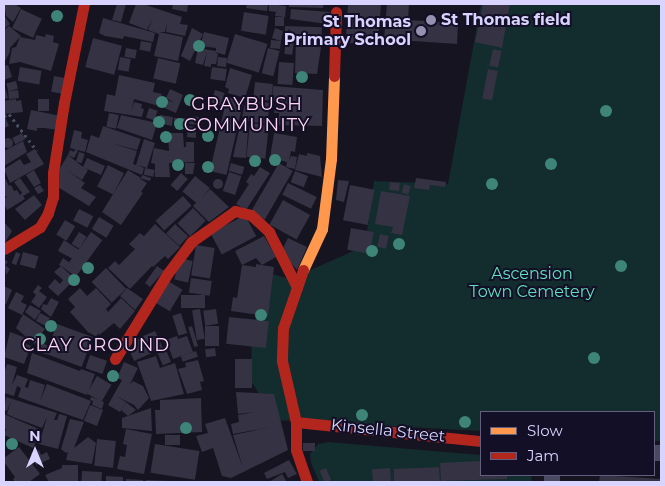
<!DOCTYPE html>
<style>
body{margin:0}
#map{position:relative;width:665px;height:486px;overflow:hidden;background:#161421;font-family:Montserrat,sans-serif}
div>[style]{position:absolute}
.green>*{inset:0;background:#132c2d}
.building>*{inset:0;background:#343243;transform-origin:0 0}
.round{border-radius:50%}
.path>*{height:3px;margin-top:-1.5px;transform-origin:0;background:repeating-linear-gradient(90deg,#44505f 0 2.5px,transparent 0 6.5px)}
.street>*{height:16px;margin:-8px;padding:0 8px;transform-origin:8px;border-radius:8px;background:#4a4962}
.slow>*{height:11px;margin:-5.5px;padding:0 5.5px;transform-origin:5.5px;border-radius:5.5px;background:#ff974d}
.jam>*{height:11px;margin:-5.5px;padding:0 5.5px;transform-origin:5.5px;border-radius:5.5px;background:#b3261e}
.trees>*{width:12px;height:12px;margin:-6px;border-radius:50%;background:#3e8478}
.dots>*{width:14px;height:14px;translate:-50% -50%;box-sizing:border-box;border:2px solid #130f26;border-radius:50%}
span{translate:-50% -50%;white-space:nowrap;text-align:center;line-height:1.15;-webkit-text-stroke:4px #130f26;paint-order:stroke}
.poi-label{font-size:16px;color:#d9d4ff;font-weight:700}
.left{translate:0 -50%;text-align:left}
.right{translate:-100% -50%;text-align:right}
.park-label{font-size:16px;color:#5fe0c0}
.street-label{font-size:16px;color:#d9d4ff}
.neighbourhood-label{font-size:18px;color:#ffd6f0;letter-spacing:1px}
.frame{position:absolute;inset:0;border:5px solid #d9d4ff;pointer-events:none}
.legend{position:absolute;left:480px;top:411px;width:175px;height:65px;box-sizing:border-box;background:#130f26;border:1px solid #625e7d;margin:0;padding:6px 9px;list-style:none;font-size:15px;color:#d9d4ff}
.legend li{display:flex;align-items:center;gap:10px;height:25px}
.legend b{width:25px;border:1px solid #625e7d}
.north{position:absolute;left:10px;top:426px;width:50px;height:50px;-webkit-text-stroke:4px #130f26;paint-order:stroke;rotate:0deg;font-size:14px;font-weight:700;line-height:20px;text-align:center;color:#d9d4ff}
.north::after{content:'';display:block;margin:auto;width:18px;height:22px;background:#d9d4ff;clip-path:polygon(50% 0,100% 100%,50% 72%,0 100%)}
</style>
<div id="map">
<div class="green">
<div style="clip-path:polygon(481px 4px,661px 4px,661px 441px,654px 441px,654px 412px,481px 412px,481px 431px,275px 420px,251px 381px,252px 328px,272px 274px,290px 279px,365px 246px,374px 181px,448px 184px)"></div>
<div style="clip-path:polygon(328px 442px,481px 455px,481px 475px,531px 475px,532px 482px,319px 482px,311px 463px,310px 454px,318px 444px)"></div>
</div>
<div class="building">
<div style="clip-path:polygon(4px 4px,14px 4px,21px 8px,13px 22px,6px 16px)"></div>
<div style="clip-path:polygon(117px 4px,126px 4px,121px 22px,112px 20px)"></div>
<div style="clip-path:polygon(136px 4px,146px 5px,182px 17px,180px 24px,188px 25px,185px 36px,166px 32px,167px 23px,165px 32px,159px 32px,183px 37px,178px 61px,154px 56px,159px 34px,148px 30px,153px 18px,147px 30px,129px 23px)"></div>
<div style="clip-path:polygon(173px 4px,188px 4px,187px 12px,172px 9px)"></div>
<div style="clip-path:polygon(247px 4px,268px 4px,267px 11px,246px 8px)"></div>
<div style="clip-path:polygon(269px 4px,286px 6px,285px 17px,275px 16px,276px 12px,269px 11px)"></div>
<div style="clip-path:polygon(289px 4px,324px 4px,323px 8px,289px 7px)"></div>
<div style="clip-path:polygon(348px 4px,381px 4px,378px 44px,350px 43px,351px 36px,346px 35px)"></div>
<div style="clip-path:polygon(387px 4px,409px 4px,408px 20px,458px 23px,457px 44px,384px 39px)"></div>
<div style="clip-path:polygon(483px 4px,510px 4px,502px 48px,475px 42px)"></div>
<div style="left:21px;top:9px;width:23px;height:21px;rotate:25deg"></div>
<div style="clip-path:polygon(291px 9px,330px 12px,328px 24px,290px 19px)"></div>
<div style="left:244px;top:12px;width:25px;height:19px;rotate:9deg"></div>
<div style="clip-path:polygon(4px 15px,10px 24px,4px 29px)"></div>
<div style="left:275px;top:17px;width:9px;height:9px"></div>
<div style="clip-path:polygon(103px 18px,155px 33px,153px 42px,124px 36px,123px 39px,105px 36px,99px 33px)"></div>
<div style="clip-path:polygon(9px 26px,21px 36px,10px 48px,10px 52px,4px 63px,4px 30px)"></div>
<div style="left:285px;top:26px;width:37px;height:11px;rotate:2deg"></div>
<div style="clip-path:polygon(192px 28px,203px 34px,190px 61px,181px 56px)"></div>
<div style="clip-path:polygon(275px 28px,283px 31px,281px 41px,272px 38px)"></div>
<div style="clip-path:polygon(204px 32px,229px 38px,225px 55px,215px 52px,218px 54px,216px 64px,211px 64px,211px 67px,204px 66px,207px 52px,203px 65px,195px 63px,198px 48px,216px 51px,216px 48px,200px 46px)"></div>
<div style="clip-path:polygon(46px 34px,54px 36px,53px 42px,59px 44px,51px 71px,20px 62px,9px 64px,12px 48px,16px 47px,20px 37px,35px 40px,36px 35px,45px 37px)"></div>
<div style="left:235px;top:34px;width:34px;height:30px;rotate:17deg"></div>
<div style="left:93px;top:38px;width:30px;height:30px;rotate:15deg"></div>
<div style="clip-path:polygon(296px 39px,322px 41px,317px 74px,295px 73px)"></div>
<div style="left:271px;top:40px;width:10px;height:8px;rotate:6deg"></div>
<div style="left:286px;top:40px;width:8px;height:14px;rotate:7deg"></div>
<div style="left:141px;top:41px;width:11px;height:9px;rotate:10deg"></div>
<div style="left:126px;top:48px;width:11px;height:9px;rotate:10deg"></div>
<div style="left:268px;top:48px;width:12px;height:26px;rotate:14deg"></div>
<div style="left:493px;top:49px;width:9px;height:17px;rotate:13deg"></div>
<div style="left:120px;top:57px;width:11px;height:13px;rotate:10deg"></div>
<div style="left:218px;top:57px;width:9px;height:9px;rotate:6deg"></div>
<div style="left:158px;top:58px;width:23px;height:21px;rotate:13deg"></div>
<div style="left:279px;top:62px;width:15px;height:22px;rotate:4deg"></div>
<div style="clip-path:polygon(8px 65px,12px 77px,4px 80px,4px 66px)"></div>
<div style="left:20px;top:67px;width:22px;height:14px;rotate:10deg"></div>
<div style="left:212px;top:67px;width:15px;height:12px;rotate:8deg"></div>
<div style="clip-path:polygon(230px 68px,252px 75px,245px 98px,228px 93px,229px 89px,225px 87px)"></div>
<div style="left:488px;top:69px;width:10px;height:30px;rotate:11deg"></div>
<div style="clip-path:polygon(119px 75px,155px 83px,153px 92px,162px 94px,159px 106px,134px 99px,131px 112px,134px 102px,142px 104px,141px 108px,144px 109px,142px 117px,104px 111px,107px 94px,115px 96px)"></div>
<div style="left:54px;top:76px;width:11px;height:16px;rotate:10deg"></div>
<div style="left:16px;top:81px;width:8px;height:10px;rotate:76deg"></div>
<div style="left:255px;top:82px;width:18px;height:17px;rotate:6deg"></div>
<div style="clip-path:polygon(4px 84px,8px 98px,4px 99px)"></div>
<div style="clip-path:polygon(273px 86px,323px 90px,322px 126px,279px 125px,279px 113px,274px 113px,276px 102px,272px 101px)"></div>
<div style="clip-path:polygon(170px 89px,183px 95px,176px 113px,162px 107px,165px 99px,175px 103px,166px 98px)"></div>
<div style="left:18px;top:90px;width:8px;height:10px;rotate:83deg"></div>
<div style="left:215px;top:90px;width:10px;height:13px;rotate:17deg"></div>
<div style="left:227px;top:97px;width:17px;height:76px;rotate:13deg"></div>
<div style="clip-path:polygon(16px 99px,16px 101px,21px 100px,23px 112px,4px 114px,9px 126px,4px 128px,4px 101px,9px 100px,9px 104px,9px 100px)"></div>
<div style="left:49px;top:99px;width:12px;height:11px;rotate:90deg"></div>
<div style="clip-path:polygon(246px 99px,270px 103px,267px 124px,248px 121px,249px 118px,242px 117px)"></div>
<div style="left:149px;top:108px;width:9px;height:10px;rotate:18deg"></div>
<div style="clip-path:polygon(31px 110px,61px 116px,59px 130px,44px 128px,37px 128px,37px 131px,27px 129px)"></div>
<div style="left:109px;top:113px;width:10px;height:14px;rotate:11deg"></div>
<div style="clip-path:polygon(121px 115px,157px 123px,152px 140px,117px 128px)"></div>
<div style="clip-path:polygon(160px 115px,173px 117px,172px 126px,158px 123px)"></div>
<div style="left:190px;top:116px;width:9px;height:8px;rotate:6deg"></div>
<div style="left:185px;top:118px;width:6px;height:11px;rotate:90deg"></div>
<div style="left:250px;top:123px;width:19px;height:34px;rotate:6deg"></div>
<div style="clip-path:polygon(103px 126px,141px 139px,137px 150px,111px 143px,137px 151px,133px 164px,136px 165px,144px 139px,155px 143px,147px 168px,138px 165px,144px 168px,142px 175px,86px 152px,91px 135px,99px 138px)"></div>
<div style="clip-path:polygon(188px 126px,196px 127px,196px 138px,187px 137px)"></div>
<div style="clip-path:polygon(74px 130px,82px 132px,81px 138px,88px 140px,85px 152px,70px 148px)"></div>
<div style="clip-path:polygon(239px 130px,248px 131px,246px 158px,233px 157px)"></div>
<div style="left:22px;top:133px;width:7px;height:11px;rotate:63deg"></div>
<div style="clip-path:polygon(168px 133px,183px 133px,184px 147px,186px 147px,186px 142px,194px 142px,194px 162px,169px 163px,170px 177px,155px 177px,155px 164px,151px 163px,154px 148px,169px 151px)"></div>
<div style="clip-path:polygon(274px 133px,297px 137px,295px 152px,291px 151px,289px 161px,291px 156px,297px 157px,295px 169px,286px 167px,287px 162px,270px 158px)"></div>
<div class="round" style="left:3px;top:138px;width:10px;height:10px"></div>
<div style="clip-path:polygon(23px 141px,27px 152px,4px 166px,4px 151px)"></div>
<div style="clip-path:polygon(35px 149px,44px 164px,10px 183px,4px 169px,20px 159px,24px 165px,31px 162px,26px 154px)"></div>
<div style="clip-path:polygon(75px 149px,78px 151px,74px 158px,68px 155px,70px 150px,74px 152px)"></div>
<div style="left:79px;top:152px;width:6px;height:10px;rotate:18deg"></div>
<div style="clip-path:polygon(307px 153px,320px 156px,322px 177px,295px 170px,299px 154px,307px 156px)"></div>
<div style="clip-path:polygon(68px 155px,83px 167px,87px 158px,105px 166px,101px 175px,85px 168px,88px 170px,82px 180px,68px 171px,85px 183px,81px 188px,96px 197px,89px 206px,56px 186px,60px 168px)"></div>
<div style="clip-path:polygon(185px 163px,195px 163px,193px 174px,185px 174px)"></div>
<div style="left:231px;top:163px;width:14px;height:8px;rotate:17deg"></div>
<div style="left:279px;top:163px;width:16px;height:56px;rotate:30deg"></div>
<div style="left:108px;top:165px;width:18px;height:24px;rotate:27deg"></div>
<div style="clip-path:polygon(260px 167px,270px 173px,246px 210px,236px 204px,249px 184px,246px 182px,251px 174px,254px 176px)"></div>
<div style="left:145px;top:168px;width:10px;height:7px;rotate:11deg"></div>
<div style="clip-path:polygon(34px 170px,41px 183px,34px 187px,26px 175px)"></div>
<div style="clip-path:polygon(128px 170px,141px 178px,142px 175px,151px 178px,150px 181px,139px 178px,147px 183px,141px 192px,143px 193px,121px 225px,102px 212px)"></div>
<div style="left:295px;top:171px;width:14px;height:12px;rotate:21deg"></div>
<div style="left:229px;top:172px;width:13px;height:20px;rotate:18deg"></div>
<div style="left:181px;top:173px;width:9px;height:16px;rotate:41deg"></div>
<div style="clip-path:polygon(4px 176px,9px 186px,11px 185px,14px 191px,17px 190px,20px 195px,22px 193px,14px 182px,20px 178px,30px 192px,23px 196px,25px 199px,7px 210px,4px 204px,4px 199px,8px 196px,4px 197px)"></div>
<div style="left:195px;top:176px;width:19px;height:20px;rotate:39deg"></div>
<div style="clip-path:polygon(416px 178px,446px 182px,445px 187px,430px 185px,429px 190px,414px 188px)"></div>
<div class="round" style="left:213px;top:179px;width:10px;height:10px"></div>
<div style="clip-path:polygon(338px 180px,349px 181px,344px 202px,336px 200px)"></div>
<div style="left:390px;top:182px;width:10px;height:8px;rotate:6deg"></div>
<div style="left:288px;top:183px;width:32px;height:13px;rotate:26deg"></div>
<div style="left:404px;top:184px;width:7px;height:9px;rotate:16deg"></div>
<div style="clip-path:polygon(40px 185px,44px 191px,38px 194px,34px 188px)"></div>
<div style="left:350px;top:185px;width:25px;height:36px;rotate:11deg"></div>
<div style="clip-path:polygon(210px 189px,229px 207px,209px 222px,193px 206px)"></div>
<div style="clip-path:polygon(381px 191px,410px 196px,402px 235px,391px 233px,393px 227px,375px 224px)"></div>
<div style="clip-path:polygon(34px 195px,42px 205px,25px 220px,15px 209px)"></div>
<div style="left:183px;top:196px;width:13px;height:37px;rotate:48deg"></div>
<div style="left:283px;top:200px;width:31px;height:28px;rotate:29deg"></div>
<div style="left:193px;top:208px;width:18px;height:22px;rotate:45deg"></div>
<div style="left:79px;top:209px;width:16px;height:13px;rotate:27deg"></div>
<div style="left:245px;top:215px;width:24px;height:39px;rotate:62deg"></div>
<div style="left:99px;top:217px;width:17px;height:14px;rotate:31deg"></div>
<div style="left:65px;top:220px;width:12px;height:17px;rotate:31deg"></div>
<div style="clip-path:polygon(4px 222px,12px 231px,4px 244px)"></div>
<div style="clip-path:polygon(155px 224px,180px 247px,168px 259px,165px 256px,153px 267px,152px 266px,130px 289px,108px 268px,115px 261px,119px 265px,135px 249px,129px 244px,140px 233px,144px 236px)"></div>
<div style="left:175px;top:224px;width:18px;height:13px;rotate:43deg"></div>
<div style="left:351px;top:228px;width:23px;height:22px;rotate:10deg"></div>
<div style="left:79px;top:232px;width:9px;height:14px;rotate:32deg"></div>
<div style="left:91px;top:232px;width:14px;height:45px;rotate:36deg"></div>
<div style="left:380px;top:234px;width:9px;height:13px;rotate:13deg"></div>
<div style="clip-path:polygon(264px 236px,276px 257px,262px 265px,256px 258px,242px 265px,235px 251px)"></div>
<div style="clip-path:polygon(288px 238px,307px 247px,297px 270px,281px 252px)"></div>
<div style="clip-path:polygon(64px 240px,79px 250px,73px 259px,58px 251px)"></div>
<div style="left:196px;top:245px;width:19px;height:31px;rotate:9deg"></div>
<div style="left:16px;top:252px;width:5px;height:12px;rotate:22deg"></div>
<div style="left:23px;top:252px;width:16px;height:13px;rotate:15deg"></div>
<div style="clip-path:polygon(63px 258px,70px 263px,66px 269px,59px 265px)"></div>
<div style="left:179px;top:258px;width:14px;height:22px;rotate:12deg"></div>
<div style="clip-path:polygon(4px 259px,8px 262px,5px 265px,10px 269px,6px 275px)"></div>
<div style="clip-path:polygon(256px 264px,274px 267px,268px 316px,231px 311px,233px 297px,237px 298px,242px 265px,256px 267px)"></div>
<div style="clip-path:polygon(61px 266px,75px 279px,58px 296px,48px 287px,55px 279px,60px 284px,63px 280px,54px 272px)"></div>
<div style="clip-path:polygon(157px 266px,164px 271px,150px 287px,145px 283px)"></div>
<div style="left:106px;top:268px;width:29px;height:20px;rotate:46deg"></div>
<div style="left:191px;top:278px;width:21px;height:15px;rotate:8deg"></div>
<div style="left:168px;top:281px;width:17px;height:25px;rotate:31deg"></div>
<div style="clip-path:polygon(38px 285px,42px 288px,39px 291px,47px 297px,39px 308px,31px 302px,36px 295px,33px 292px)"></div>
<div style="clip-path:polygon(4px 286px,12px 290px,6px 304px,4px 303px)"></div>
<div style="clip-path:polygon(80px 288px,87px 296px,96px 288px,111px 304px,106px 309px,108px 312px,121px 298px,135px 311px,120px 329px,114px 323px,97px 337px,88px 332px,70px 312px,75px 307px,68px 299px)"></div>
<div style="clip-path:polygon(127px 288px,143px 299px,135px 310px,120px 296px)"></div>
<div style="clip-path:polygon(16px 292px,24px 296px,21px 302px,27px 305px,22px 315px,8px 308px)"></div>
<div style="left:181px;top:295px;width:24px;height:13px"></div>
<div style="clip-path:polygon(51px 298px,59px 302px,51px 317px,41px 309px,43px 304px,47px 305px)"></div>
<div style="clip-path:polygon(30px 305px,41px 311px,35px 320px,25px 312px)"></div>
<div style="left:200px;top:309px;width:30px;height:8px;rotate:81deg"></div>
<div style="left:216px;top:309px;width:15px;height:13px;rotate:82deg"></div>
<div style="left:40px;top:313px;width:11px;height:9px;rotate:27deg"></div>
<div style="left:181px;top:313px;width:21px;height:9px;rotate:73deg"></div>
<div style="clip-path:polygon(23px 314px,45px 329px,34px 344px,16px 328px)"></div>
<div style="left:229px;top:317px;width:40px;height:27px;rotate:6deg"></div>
<div style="left:57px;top:324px;width:38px;height:32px;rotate:20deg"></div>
<div style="left:192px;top:326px;width:21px;height:4px;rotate:73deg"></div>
<div style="left:205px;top:326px;width:14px;height:20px"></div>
<div style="clip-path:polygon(155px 331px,163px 348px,134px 361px,130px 352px,136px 339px)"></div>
<div style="clip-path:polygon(10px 332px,26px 338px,26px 344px,31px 346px,24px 364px,4px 357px)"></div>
<div style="clip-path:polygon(177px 336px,178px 339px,187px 336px,193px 352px,173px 359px,166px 340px)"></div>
<div style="left:42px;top:343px;width:8px;height:9px;rotate:23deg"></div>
<div style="left:215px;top:348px;width:8px;height:10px;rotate:83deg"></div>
<div style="left:166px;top:350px;width:13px;height:9px;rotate:67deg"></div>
<div style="left:196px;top:351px;width:6px;height:16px;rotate:72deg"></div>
<div style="clip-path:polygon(32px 353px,80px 371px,81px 369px,95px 374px,87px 395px,27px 373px)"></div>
<div style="left:90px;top:355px;width:18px;height:14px;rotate:19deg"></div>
<div style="clip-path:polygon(156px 356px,160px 368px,175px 363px,184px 394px,151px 401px,137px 362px)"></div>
<div style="left:235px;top:359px;width:17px;height:29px"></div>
<div style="clip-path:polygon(198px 360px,204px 381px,200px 382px,202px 390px,187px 394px,178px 369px,186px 367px,185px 363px)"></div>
<div style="clip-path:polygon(124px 362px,138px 368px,130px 384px,133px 381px,143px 386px,149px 398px,138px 410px,134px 405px,116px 396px,126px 402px,120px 412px,108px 405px,122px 380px,117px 378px)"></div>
<div style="clip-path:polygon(7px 364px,17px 367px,12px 385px,17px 375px,28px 379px,25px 387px,28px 388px,30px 380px,45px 385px,40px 401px,47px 384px,91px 401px,83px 420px,18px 397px,21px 388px,17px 386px,14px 396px,4px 393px,4px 373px)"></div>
<div style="left:97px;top:376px;width:17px;height:20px;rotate:31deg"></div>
<div style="clip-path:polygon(236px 392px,274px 394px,288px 450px,231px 478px,222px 476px,213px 448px,202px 452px,196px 436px,208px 433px,205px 424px,225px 418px,243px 468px,233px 435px,271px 427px,233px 434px,231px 424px,239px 422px,238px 415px,254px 412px,238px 414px)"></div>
<div style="clip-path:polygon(6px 397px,57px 413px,54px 420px,57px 420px,59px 414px,67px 416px,58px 449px,39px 444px,47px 417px,42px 428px,13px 417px,7px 414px,11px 401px,7px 411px,4px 410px)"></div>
<div style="clip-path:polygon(91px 397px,104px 402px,102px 409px,92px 405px,93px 401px,90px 400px)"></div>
<div style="clip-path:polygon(201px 398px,202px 432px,156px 434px,155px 410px,160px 410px,160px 400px)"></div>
<div style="clip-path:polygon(126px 402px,136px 410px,128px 416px,121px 410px)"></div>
<div style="left:90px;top:405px;width:14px;height:17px;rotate:21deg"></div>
<div style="clip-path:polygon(151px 408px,152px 431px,122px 428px,122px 418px)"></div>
<div style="clip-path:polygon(4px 414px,41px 430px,33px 448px,4px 435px,6px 429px,4px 428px)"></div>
<div style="clip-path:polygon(70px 419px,84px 422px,74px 448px,88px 437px,96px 443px,92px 464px,66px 460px,68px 452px,66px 453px,61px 449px)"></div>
<div style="clip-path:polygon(126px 429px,152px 434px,144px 474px,117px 469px,120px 456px,125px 457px,127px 445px,123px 444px)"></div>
<div style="left:165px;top:435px;width:15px;height:10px"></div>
<div style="left:97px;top:439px;width:19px;height:27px;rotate:6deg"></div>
<div style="left:303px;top:443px;width:12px;height:8px"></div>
<div style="left:155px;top:444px;width:45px;height:29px;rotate:9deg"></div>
<div style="clip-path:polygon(19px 447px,40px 474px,29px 482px,15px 482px,13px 479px,15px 477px,4px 462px,4px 458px)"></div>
<div style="clip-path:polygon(39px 450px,41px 455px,47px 452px,50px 459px,36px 465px,31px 453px)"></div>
<div style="clip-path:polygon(289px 460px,297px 474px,288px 478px,285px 472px,267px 479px,264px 473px)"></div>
<div style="clip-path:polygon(481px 461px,481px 475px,507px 475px,507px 479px,441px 481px,440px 463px)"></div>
<div style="clip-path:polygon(62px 465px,78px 465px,78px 482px,49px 482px,45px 475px,62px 468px)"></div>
<div style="clip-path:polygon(439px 467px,440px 482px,394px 482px,394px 469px)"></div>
<div style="left:326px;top:468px;width:13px;height:7px;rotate:67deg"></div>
<div style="left:390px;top:468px;width:14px;height:18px;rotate:86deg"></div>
<div style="left:82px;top:471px;width:20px;height:11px;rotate:3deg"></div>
<div style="clip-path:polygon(282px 474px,287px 482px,269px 482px)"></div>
<div style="clip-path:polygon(600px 475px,661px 479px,661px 482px,599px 482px)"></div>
<div style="clip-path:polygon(106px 476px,123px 477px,123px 482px,106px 482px)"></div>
<div style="clip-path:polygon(126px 479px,143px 480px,143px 482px,126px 482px)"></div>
<div style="clip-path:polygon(146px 480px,173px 481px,173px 482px,146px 482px)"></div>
</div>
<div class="path">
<div style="left:4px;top:116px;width:5px;rotate:-22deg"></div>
<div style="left:9px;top:114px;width:46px;rotate:52.9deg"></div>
</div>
<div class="street">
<div style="left:654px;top:453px;width:7px"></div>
<div style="left:552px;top:475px;width:7px;rotate:90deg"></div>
</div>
<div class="slow">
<div style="left:303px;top:270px;width:45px;rotate:-65.1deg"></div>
<div style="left:322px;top:229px;width:71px;rotate:-82.7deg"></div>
<div style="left:331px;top:159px;width:83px;rotate:-87.9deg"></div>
</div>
<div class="jam">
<div style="left:334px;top:76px;width:64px;rotate:-88.2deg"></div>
<div style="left:4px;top:249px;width:42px;rotate:-31.4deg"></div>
<div style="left:40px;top:227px;width:16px;rotate:-60deg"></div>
<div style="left:48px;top:213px;width:17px;rotate:-73deg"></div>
<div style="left:53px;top:197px;width:24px;rotate:-90deg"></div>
<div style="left:53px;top:173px;width:71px;rotate:-81.1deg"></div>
<div style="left:64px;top:103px;width:101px;rotate:-78.6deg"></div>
<div style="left:303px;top:270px;width:61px;rotate:109deg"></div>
<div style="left:283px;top:328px;width:33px;rotate:92deg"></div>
<div style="left:282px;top:361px;width:63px;rotate:77.1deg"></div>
<div style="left:296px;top:422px;width:28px;rotate:90deg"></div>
<div style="left:296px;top:450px;width:34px;rotate:71deg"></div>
<div style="left:115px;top:359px;width:101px;rotate:-58.4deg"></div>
<div style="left:168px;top:273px;width:39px;rotate:-53deg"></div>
<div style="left:191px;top:242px;width:54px;rotate:-35.2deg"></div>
<div style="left:235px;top:211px;width:16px;rotate:14deg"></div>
<div style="left:251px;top:215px;width:25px;rotate:43deg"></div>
<div style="left:269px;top:232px;width:62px;rotate:63deg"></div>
<div style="left:296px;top:422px;width:186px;rotate:5.9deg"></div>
</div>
<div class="trees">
<div style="left:57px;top:16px"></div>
<div style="left:199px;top:46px"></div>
<div style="left:302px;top:77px"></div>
<div style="left:190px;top:100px"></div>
<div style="left:162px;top:102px"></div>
<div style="left:606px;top:111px"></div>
<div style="left:159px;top:122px"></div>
<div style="left:180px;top:124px"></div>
<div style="left:208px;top:136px"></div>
<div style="left:166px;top:137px"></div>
<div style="left:275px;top:160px"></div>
<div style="left:255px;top:161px"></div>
<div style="left:551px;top:164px"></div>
<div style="left:178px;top:165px"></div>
<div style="left:208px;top:167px"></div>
<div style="left:492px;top:184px"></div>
<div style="left:399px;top:244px"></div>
<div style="left:372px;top:251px"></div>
<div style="left:621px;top:266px"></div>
<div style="left:88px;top:268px"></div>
<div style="left:74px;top:280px"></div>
<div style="left:261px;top:315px"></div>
<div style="left:51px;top:326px"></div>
<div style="left:40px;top:339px"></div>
<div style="left:594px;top:358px"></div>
<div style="left:113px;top:376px"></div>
<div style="left:362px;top:415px"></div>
<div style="left:465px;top:422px"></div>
<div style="left:186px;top:428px"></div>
<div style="left:12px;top:444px"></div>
</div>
<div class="dots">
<div style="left:431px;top:20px;background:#9591b1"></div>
<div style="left:421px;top:31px;background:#9591b1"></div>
</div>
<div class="poi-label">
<span class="left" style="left:441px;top:20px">St Thomas field</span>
<span class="right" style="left:411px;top:31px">St Thomas<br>Primary School</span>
</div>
<div class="park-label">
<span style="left:532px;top:283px">Ascension<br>Town Cemetery</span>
</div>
<div class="street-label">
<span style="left:388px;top:431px;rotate:6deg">Kinsella Street</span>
</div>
<div class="neighbourhood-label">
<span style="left:247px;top:115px">GRAYBUSH<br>COMMUNITY</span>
<span style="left:96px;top:345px">CLAY GROUND</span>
</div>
<div class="frame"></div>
<ul class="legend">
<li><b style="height:6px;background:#ff974d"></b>Slow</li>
<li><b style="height:6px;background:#b3261e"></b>Jam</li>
</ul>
<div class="north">N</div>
</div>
